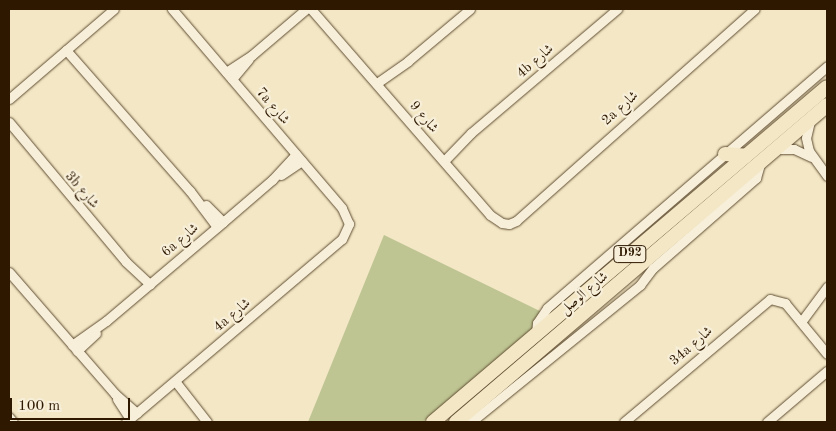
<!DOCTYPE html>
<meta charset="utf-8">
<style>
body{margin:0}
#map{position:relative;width:836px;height:431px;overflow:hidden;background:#f3e7c5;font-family:"Old Standard TT",Amiri,serif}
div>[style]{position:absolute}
.green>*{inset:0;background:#bec492}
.roads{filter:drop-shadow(0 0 1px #5f4c31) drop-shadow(0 0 1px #5f4c31)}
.minor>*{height:9px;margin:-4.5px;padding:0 4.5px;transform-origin:4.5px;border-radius:4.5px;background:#f7efd9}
.primary>*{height:14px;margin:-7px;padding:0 7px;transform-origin:7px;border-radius:7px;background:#f3e7c5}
span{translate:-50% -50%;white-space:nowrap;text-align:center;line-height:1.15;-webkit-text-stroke:4.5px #f7efd9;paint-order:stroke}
.shield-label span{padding:1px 4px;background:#f7efd9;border:1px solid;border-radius:4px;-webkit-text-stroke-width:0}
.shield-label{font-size:12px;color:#2e1800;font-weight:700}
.street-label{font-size:14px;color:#2e1800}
.frame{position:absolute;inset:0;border:10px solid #2e1800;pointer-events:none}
.scale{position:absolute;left:10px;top:398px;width:120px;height:22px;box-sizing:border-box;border:2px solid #2e1800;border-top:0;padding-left:6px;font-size:15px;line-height:18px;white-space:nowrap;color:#2e1800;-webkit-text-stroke:4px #f7efd9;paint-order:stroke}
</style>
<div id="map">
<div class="green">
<div style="clip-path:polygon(384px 235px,548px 315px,423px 422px,308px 422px)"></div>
</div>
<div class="roads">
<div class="minor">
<div style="left:311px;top:9px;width:273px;rotate:49deg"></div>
<div style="left:490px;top:215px;width:14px;rotate:34deg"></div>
<div style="left:502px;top:223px;width:7px;rotate:8deg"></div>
<div style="left:509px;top:224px;width:8px;rotate:-23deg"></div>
<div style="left:516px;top:221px;width:319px;rotate:-41.6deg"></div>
<div style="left:66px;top:50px;width:188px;rotate:48.7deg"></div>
<div style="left:190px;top:191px;width:45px;rotate:53.1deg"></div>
<div style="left:226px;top:72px;width:31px;rotate:-33deg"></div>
<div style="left:252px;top:55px;width:71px;rotate:-40.4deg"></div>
<div style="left:232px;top:79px;width:26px;rotate:-50deg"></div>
<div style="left:377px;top:83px;width:38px;rotate:-35deg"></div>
<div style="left:408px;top:61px;width:81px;rotate:-40deg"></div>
<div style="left:9px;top:99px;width:138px;rotate:-40.6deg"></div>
<div style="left:810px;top:121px;width:17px;rotate:103deg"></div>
<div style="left:806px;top:138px;width:13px;rotate:77deg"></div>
<div style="left:809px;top:151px;width:31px;rotate:54deg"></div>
<div style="left:9px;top:122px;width:182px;rotate:50.1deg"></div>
<div style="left:126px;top:262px;width:33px;rotate:43deg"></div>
<div style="left:777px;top:149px;width:17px"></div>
<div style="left:794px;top:149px;width:19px;rotate:25deg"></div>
<div style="left:444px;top:161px;width:39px;rotate:-46deg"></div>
<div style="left:471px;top:133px;width:192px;rotate:-40.3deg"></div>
<div style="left:281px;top:175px;width:25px;rotate:-34deg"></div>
<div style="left:206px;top:205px;width:24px;rotate:45deg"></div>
<div style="left:9px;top:272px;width:162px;rotate:49deg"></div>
<div style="left:115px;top:394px;width:29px;rotate:41deg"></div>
<div style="left:801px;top:322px;width:44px;rotate:-53.4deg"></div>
<div style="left:536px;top:334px;width:11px;rotate:-85deg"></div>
<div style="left:537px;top:323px;width:18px;rotate:-56deg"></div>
<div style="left:547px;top:308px;width:370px;rotate:-40.8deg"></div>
<div style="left:72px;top:345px;width:42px;rotate:-35.2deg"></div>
<div style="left:106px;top:321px;width:153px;rotate:-40.2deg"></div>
<div style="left:223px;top:222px;width:65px;rotate:-40.6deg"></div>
<div style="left:272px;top:180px;width:35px;rotate:-47deg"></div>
<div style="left:77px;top:351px;width:26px;rotate:-43deg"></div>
<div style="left:175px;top:381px;width:52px;rotate:52deg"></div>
<div style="left:117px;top:399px;width:24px;rotate:57deg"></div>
<div style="left:9px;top:417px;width:6px;rotate:51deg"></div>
<div style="left:126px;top:422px;width:283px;rotate:-40.3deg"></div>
<div style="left:342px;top:239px;width:17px;rotate:-65deg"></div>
<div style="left:349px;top:224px;width:17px;rotate:-114deg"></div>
<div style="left:342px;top:208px;width:262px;rotate:-130.5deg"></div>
<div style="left:471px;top:422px;width:218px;rotate:-39deg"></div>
<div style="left:640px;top:285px;width:21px;rotate:-53deg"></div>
<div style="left:653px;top:268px;width:137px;rotate:-41.1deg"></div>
<div style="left:756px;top:178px;width:18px;rotate:-74deg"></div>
<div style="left:624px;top:422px;width:191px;rotate:-40.1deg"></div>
<div style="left:770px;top:299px;width:16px;rotate:15deg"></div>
<div style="left:785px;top:303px;width:66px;rotate:50.5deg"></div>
<div style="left:767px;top:422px;width:79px;rotate:-40.4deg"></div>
</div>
<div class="primary">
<div style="left:725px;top:154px;width:21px;rotate:5deg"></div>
<div style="left:433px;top:422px;width:517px;rotate:-40.37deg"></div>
<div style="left:456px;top:422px;width:488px;rotate:-40.5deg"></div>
</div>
</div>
<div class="shield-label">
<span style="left:630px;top:254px">D92</span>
</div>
<div class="street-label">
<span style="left:535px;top:61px;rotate:-41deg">4b شارع</span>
<span style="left:273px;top:106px;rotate:50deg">7a شارع</span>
<span style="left:620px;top:108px;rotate:-42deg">2a شارع</span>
<span style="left:424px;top:117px;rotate:50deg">شارع 9</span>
<span style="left:82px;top:190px;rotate:49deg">3b شارع</span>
<span style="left:180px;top:240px;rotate:-40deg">6a شارع</span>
<span style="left:584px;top:293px;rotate:-40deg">شارع الوصل</span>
<span style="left:232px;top:315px;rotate:-40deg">4a شارع</span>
<span style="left:691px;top:346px;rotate:-41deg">34a شارع</span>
</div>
<div class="frame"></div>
<div class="scale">100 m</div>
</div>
